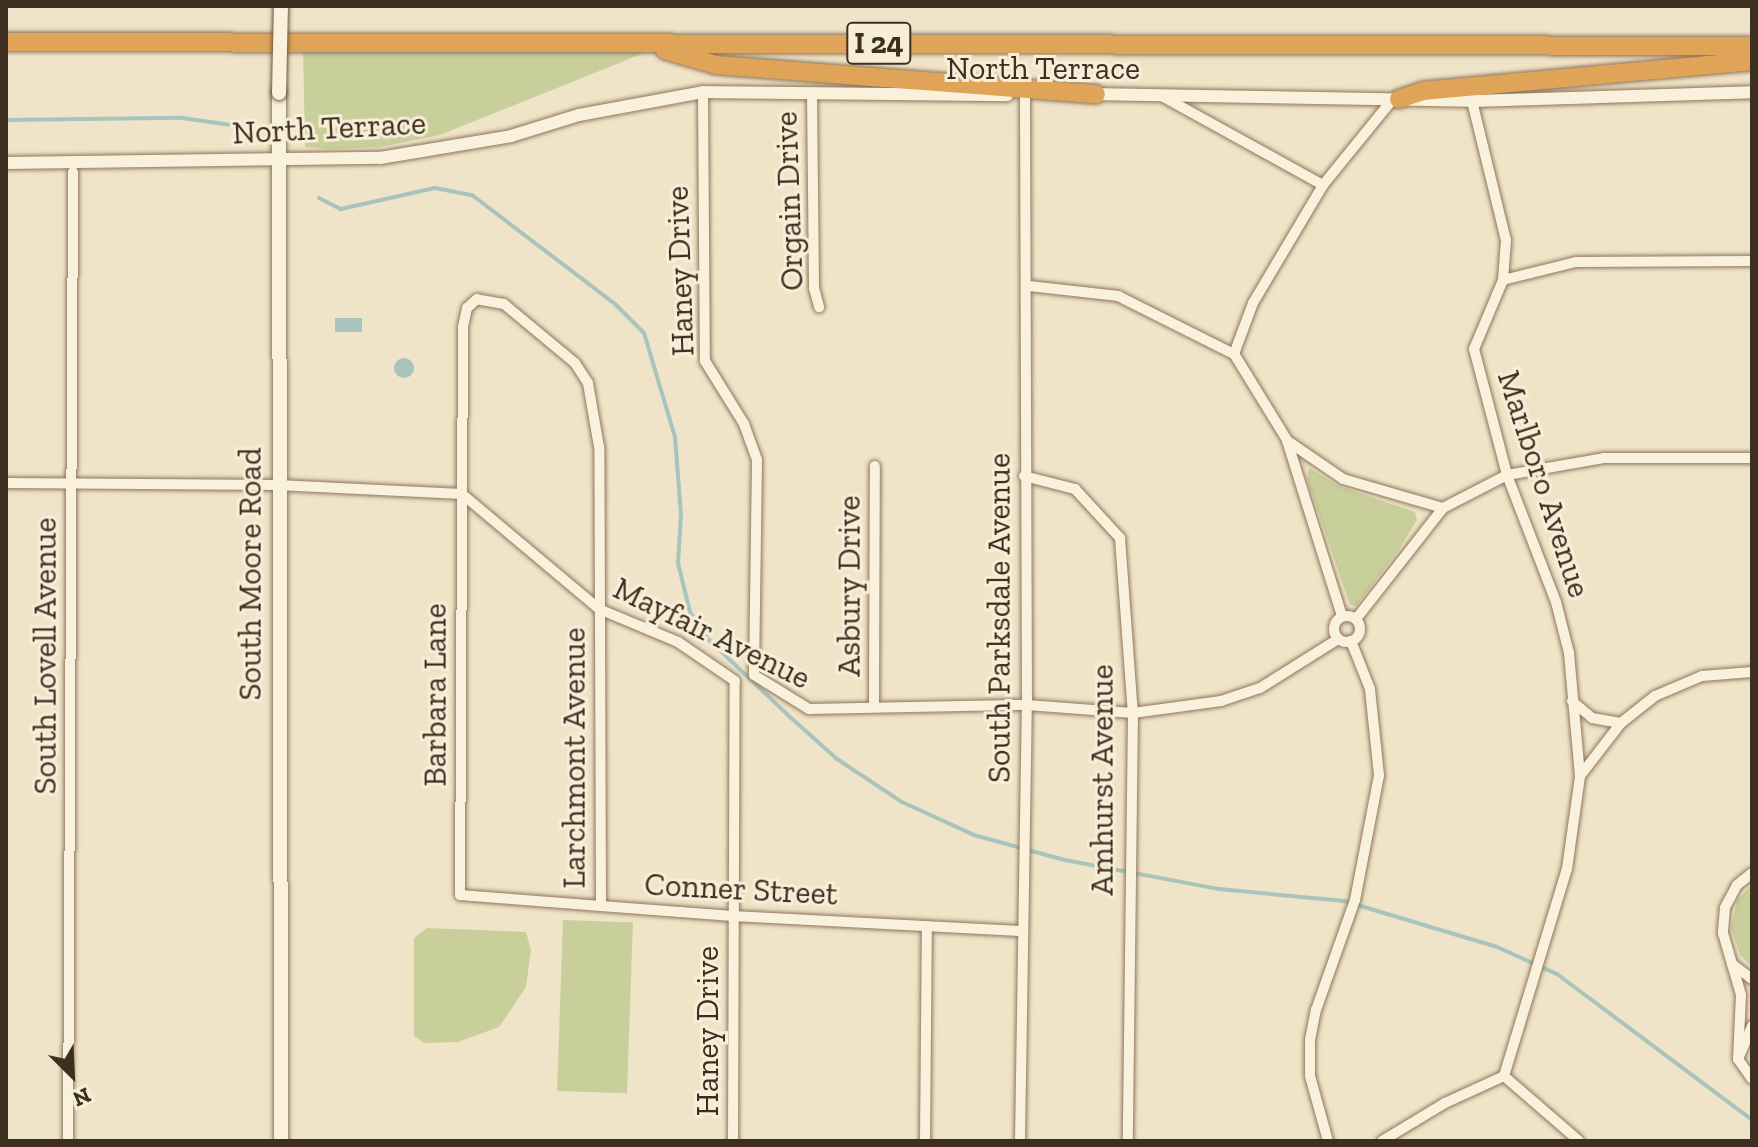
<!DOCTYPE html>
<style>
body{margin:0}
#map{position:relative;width:1758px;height:1147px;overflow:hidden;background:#f0e4c8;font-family:"Zilla Slab",serif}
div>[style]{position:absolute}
.green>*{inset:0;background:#c9cf9b;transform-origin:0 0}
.water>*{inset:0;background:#a9c4bc;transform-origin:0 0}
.round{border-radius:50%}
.stream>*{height:4px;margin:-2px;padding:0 2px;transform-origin:2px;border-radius:2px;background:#a9c4bc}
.roads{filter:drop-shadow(0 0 2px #8d765c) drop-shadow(0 0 2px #8d765c)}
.minor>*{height:10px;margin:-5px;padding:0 5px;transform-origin:5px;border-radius:5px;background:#faf1dc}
.minor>.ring{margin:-5px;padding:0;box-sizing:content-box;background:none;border:10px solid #faf1dc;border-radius:50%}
.tertiary>*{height:12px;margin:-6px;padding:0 6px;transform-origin:6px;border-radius:6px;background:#faf1dc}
.secondary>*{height:14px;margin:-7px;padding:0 7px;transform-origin:7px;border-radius:7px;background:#faf1dc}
.motorway>*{height:18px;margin:-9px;padding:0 9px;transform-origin:9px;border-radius:9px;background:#e0a458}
.bridges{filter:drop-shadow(0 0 2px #6f573f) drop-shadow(0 0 2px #6f573f)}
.secondary-bridge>*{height:14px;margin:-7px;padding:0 7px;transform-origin:7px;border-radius:7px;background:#faf1dc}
span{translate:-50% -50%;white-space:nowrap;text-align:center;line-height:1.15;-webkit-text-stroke:6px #f7eed8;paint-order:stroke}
.shield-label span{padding:2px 6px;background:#f7eed8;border:2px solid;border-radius:6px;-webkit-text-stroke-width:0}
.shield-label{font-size:30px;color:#3d2e20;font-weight:700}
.street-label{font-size:32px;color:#3d2e20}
.frame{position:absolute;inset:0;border:8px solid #3d2e20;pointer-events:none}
.north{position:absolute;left:32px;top:1035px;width:80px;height:80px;-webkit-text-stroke:6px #f7eed8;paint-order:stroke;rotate:156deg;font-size:22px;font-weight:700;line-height:32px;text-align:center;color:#3d2e20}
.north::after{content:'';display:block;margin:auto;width:28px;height:36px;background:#3d2e20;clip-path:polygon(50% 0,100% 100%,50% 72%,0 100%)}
</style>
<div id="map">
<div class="green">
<div style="clip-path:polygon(303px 50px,642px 51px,644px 53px,440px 135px,380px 147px,332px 149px,305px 147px)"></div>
<div style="clip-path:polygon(1309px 468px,1339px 486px,1415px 512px,1417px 520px,1398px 551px,1356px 606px,1350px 605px,1307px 479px)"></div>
<div style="clip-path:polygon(1752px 884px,1752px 967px,1740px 955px,1731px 928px,1737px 901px)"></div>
<div style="left:563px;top:920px;width:70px;height:171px;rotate:2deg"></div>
<div style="clip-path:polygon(427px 928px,526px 932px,531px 950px,526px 987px,499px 1027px,458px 1042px,424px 1043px,414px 1036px,414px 938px)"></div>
</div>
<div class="water">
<div style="left:362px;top:318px;width:14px;height:27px;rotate:90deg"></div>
<div class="round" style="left:394px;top:358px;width:20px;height:20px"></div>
</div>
<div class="stream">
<div style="left:6px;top:120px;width:176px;rotate:-0.7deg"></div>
<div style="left:182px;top:118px;width:50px;rotate:8deg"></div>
<div style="left:319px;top:198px;width:25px;rotate:27deg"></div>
<div style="left:341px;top:209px;width:96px;rotate:-12.6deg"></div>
<div style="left:435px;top:188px;width:38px;rotate:11deg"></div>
<div style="left:472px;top:195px;width:180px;rotate:37.3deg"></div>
<div style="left:615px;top:304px;width:41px;rotate:45deg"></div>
<div style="left:644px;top:333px;width:109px;rotate:73.4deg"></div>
<div style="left:675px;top:437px;width:78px;rotate:85.6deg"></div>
<div style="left:681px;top:515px;width:48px;rotate:93.6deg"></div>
<div style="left:678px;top:563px;width:50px;rotate:76.2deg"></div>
<div style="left:690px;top:612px;width:30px;rotate:57deg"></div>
<div style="left:706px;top:637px;width:116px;rotate:43.6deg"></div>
<div style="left:790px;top:717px;width:63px;rotate:41.8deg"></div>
<div style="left:837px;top:759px;width:78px;rotate:33.5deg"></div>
<div style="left:902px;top:802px;width:79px;rotate:24.6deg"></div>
<div style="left:974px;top:835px;width:94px;rotate:15.4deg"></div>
<div style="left:1065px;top:860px;width:157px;rotate:10.7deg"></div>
<div style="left:1219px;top:889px;width:126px;rotate:5.5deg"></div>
<div style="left:1344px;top:901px;width:160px;rotate:16.7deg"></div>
<div style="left:1497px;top:947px;width:66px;rotate:24.2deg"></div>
<div style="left:1557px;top:974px;width:244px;rotate:36.8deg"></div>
</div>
<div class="roads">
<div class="minor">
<div style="left:703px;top:92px;width:269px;rotate:89.6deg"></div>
<div style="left:705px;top:361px;width:74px;rotate:58.2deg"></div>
<div style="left:744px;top:424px;width:38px;rotate:70deg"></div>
<div style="left:757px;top:460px;width:215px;rotate:90.8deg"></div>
<div style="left:812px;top:94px;width:194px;rotate:89.4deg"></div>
<div style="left:814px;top:288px;width:20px;rotate:75deg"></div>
<div style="left:1160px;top:95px;width:186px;rotate:28.9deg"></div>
<div style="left:1472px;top:101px;width:143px;rotate:76.3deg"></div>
<div style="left:1506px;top:240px;width:40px;rotate:94.3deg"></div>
<div style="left:1503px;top:280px;width:75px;rotate:112.8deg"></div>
<div style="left:1474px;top:349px;width:130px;rotate:75.3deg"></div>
<div style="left:1507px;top:475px;width:136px;rotate:68.9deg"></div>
<div style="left:1556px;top:602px;width:53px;rotate:75.7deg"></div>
<div style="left:1569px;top:653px;width:123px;rotate:84.9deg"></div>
<div style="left:1503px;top:280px;width:75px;rotate:-13.9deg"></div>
<div style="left:1576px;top:262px;width:176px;rotate:-0.3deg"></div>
<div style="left:1029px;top:286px;width:90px;rotate:6.4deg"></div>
<div style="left:1118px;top:296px;width:130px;rotate:26.6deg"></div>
<div style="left:1289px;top:442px;width:65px;rotate:34.4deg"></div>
<div style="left:1343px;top:479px;width:104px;rotate:16.2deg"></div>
<div style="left:1024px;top:476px;width:53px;rotate:14.3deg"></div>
<div style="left:1075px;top:489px;width:67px;rotate:47.4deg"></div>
<div style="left:1120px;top:538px;width:175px;rotate:85.8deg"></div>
<div style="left:1133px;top:713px;width:428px;rotate:90.7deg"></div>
<div style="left:6px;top:483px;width:271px;rotate:0.4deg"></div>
<div style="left:277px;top:485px;width:185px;rotate:2.8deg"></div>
<div style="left:462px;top:494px;width:179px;rotate:40deg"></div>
<div style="left:599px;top:609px;width:86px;rotate:22.7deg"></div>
<div style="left:678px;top:642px;width:69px;rotate:34.4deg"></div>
<div class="ring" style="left:1334px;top:616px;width:16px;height:16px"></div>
<div style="left:1342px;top:616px;width:184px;rotate:-107.4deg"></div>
<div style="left:1287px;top:440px;width:101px;rotate:-121.6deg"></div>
<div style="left:1234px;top:354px;width:54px;rotate:-69.6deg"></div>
<div style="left:1253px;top:303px;width:137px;rotate:-59.3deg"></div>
<div style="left:1323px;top:185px;width:111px;rotate:-50.9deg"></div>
<div style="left:1356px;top:619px;width:141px;rotate:-51.9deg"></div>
<div style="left:1443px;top:508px;width:72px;rotate:-27.3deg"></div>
<div style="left:1507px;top:475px;width:98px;rotate:-9.9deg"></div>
<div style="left:1604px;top:458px;width:148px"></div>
<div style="left:754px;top:675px;width:65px;rotate:31.7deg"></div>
<div style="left:809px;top:709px;width:218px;rotate:-1.1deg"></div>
<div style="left:1027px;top:705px;width:106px;rotate:4.3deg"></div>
<div style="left:1133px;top:713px;width:89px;rotate:-7.8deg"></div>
<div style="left:1221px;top:701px;width:41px;rotate:-18.4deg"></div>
<div style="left:1260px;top:688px;width:92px;rotate:-32.1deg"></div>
<div style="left:1572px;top:701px;width:26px;rotate:40deg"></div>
<div style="left:1592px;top:718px;width:29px;rotate:10deg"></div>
<div style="left:874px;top:706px;width:240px;rotate:-89.8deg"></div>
<div style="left:1752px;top:873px;width:19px;rotate:141deg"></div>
<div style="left:1737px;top:885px;width:26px;rotate:118deg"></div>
<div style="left:1725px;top:908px;width:25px;rotate:95deg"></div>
<div style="left:1723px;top:933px;width:65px;rotate:73.8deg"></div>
<div style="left:1741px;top:995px;width:64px;rotate:92.7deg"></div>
<div style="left:1738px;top:1059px;width:36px;rotate:-67deg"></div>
<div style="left:601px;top:906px;width:459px;rotate:-90.2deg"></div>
<div style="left:599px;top:447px;width:65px;rotate:-99.8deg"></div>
<div style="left:588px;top:383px;width:24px;rotate:-123deg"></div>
<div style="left:575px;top:363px;width:92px;rotate:-140.3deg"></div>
<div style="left:504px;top:304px;width:27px;rotate:-170deg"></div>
<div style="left:477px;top:299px;width:13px;rotate:138deg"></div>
<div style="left:467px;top:308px;width:19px;rotate:102deg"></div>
<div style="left:463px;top:327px;width:568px;rotate:90.3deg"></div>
<div style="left:460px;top:895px;width:141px;rotate:4.5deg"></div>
<div style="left:601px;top:906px;width:132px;rotate:4.3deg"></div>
<div style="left:733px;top:916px;width:287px;rotate:3deg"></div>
<div style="left:1732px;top:964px;width:25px;rotate:37deg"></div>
<div style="left:1738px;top:1059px;width:24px;rotate:55deg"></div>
<div style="left:1504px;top:1076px;width:216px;rotate:-73.1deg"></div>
<div style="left:1567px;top:869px;width:94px;rotate:-82deg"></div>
<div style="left:1580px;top:776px;width:67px;rotate:-52.3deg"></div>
<div style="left:1621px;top:723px;width:43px;rotate:-38.5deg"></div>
<div style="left:1655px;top:696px;width:51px;rotate:-23.1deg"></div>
<div style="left:1702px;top:676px;width:50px;rotate:-4.6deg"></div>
<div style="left:1504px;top:1076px;width:99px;rotate:40.9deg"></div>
<div style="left:68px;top:1141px;width:969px;rotate:-89.7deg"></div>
<div style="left:733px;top:1141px;width:460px;rotate:-89.8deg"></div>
<div style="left:925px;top:1141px;width:215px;rotate:-89.5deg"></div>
<div style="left:1020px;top:1141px;width:436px;rotate:-89.1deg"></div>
<div style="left:1027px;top:705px;width:610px;rotate:-90.19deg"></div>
<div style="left:1328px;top:1141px;width:67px;rotate:-105.5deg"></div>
<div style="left:1310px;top:1076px;width:36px;rotate:-90deg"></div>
<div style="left:1310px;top:1040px;width:31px;rotate:-79deg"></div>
<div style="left:1316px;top:1010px;width:117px;rotate:-70.5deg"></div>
<div style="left:1355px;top:900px;width:127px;rotate:-79.1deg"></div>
<div style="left:1379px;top:775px;width:86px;rotate:-96deg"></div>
<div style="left:1370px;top:689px;width:52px;rotate:-111.6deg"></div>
<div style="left:1382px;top:1141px;width:74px;rotate:-31.1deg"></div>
<div style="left:1445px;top:1103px;width:65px;rotate:-24.6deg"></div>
</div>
<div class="tertiary">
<div style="left:1090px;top:94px;width:382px;rotate:1deg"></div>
<div style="left:1472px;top:101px;width:280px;rotate:-1.8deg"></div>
<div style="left:6px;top:163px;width:374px;rotate:-0.8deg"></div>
<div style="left:380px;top:158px;width:133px;rotate:-9.5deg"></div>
<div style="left:511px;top:136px;width:71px;rotate:-17.2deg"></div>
<div style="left:579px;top:115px;width:126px;rotate:-10.5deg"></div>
<div style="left:703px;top:92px;width:304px;rotate:0.6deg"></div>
</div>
<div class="secondary">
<div style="left:279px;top:93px;width:1048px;rotate:89.89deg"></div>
</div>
<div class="motorway">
<div style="left:6px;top:42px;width:1746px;rotate:0.13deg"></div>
<div style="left:665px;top:50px;width:53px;rotate:16.4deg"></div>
<div style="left:716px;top:65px;width:381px;rotate:4.4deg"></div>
<div style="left:1399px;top:99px;width:25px;rotate:-18deg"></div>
<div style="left:1423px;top:91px;width:330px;rotate:-5.2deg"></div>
</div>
</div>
<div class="bridges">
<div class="secondary-bridge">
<div style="left:279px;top:93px;width:87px;rotate:-88.7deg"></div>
</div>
</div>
<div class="shield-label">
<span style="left:879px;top:43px">I 24</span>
</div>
<div class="street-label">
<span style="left:1043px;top:68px">North Terrace</span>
<span style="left:329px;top:128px;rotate:-3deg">North Terrace</span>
<span style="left:789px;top:201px;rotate:-92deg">Orgain Drive</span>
<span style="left:680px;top:271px;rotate:-92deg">Haney Drive</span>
<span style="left:1544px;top:484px;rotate:72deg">Marlboro Avenue</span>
<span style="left:250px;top:574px;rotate:-90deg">South Moore Road</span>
<span style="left:849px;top:586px;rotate:-90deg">Asbury Drive</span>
<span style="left:999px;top:618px;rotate:-90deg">South Parksdale Avenue</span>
<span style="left:712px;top:633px;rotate:26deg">Mayfair Avenue</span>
<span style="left:45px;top:656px;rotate:-90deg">South Lovell Avenue</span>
<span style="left:435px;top:695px;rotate:-90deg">Barbara Lane</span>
<span style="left:574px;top:758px;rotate:-90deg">Larchmont Avenue</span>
<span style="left:1102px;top:780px;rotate:-90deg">Amhurst Avenue</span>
<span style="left:741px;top:889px;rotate:3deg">Conner Street</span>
<span style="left:707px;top:1031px;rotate:-90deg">Haney Drive</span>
</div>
<div class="frame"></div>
<div class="north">N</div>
</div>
